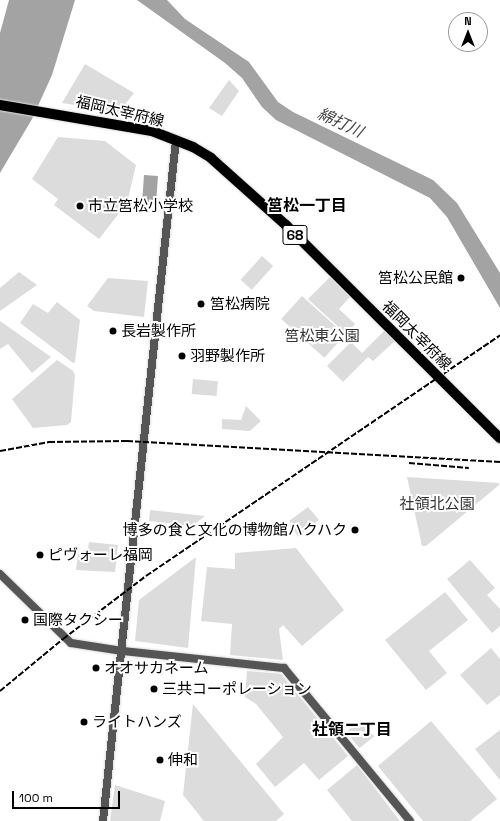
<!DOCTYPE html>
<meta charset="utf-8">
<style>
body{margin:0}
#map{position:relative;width:500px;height:821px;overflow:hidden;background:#fff;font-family:"Space Grotesk","Noto Sans JP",sans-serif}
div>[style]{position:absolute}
.green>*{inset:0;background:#dcdcdc;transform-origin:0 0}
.water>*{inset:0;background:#a3a3a3;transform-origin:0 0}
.roads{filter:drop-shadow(0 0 1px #dbdbdb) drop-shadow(0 0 1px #dbdbdb)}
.tertiary>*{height:8px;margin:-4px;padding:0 4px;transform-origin:4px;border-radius:4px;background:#555}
.primary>*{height:10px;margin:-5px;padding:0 5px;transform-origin:5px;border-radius:5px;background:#000}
.rail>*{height:2px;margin-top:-1px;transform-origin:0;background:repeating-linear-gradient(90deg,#000 0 6px,transparent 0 8px)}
.dots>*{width:11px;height:11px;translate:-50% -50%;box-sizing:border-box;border:2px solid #fff;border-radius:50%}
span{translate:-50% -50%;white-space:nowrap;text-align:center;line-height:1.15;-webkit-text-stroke:4px #fff;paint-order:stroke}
.shield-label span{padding:1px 3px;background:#fff;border:1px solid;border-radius:3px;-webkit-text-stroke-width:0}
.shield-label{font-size:14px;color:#000;font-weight:700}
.street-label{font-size:15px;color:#000}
.poi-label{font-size:15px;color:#000}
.left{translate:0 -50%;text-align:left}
.right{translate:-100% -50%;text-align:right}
.park-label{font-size:15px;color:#333}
.water-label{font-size:16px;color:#444;font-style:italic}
.neighbourhood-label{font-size:16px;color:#000;font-weight:700}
.north{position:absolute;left:448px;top:12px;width:40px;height:40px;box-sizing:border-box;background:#fff;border:1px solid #999;border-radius:50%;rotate:0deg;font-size:11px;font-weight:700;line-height:16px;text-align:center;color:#000}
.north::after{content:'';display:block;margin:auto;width:14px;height:18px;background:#000;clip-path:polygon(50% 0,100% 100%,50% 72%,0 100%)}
.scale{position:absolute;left:12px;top:791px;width:108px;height:18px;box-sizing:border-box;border:2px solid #000;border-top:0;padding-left:5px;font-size:12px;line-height:14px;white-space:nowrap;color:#000;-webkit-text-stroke:3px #fff;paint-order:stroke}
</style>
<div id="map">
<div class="green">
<div style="clip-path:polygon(85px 64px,134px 93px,119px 112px,62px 103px)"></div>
<div style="clip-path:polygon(229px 80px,239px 91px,222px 116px,209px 108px)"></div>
<div style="clip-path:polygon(58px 137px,105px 141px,136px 165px,127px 203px,99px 239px,54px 205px,58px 199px,32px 179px)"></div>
<div style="left:262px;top:256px;width:15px;height:32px;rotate:42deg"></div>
<div style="clip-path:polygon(19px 272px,37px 285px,0 311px,0 288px)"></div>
<div style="clip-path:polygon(330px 277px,350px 297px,339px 309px,355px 324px,346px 334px,308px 299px)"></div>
<div style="clip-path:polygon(108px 278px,148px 281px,144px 317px,94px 311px,87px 306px)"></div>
<div style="left:302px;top:296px;width:58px;height:31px;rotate:42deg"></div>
<div style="clip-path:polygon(57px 302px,80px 320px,75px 362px,73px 363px,20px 323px,33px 304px,48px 313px)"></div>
<div style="clip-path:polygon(0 321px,51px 357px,32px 373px,8px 344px,0 349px)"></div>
<div style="clip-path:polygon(384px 331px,395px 341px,373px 361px,368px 357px,343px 382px,327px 366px,351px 342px,362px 353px)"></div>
<div style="clip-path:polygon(57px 360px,73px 371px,75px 375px,71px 422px,67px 425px,33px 428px,12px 399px)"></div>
<div style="left:193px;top:379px;width:25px;height:15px;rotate:5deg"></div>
<div style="clip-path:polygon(246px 406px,261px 421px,250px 431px,222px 429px,222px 419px,241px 420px)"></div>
<div style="clip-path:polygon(407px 477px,499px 483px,499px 485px,426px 546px,422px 546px)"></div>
<div style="clip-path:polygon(308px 507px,319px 520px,298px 537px,289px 521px)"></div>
<div style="clip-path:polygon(150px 510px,205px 516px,192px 526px,149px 521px)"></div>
<div style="clip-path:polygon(89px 542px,118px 545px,115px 572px,76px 570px,78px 554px,87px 556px)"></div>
<div style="clip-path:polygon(296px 548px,344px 610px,302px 646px,283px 625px,279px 629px,283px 660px,230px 655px,232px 624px,201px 621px,207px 567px,235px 569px,235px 553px)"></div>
<div style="clip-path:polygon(196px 557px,188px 648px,135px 641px,139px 600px)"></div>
<div style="clip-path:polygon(470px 560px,495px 588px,487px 595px,500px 609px,500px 626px,492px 633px,447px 579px)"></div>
<div style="clip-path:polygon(445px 592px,468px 620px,429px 651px,447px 673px,426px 690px,385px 640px)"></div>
<div style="clip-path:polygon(491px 648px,500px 659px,500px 695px,487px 705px,460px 675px)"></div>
<div style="clip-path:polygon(247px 671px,281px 674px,348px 756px,319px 780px,304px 763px,275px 787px,256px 764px,283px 737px,256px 704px,245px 697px)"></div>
<div style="clip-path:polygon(193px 704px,284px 814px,276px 821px,204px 821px,183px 795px)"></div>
<div style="left:361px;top:720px;width:21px;height:19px;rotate:51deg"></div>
<div style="clip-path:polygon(431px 721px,497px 799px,470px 821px,423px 821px,378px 766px)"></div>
<div style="clip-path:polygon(500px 730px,500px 780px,475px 749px)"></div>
<div style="clip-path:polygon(357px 765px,400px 821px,352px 821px,327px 790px)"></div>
<div style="clip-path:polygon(115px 785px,165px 801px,160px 821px,110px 821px)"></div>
</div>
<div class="water">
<div style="clip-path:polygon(9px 0,75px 0,52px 75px,32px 119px,0 173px,0 33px)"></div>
<div style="clip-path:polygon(137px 0,167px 0,185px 19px,249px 62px,278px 102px,293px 112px,433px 180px,457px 203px,500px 273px,500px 308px,447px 217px,430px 198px,276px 120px,262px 107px,242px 78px,225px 63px)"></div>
<div style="left:144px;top:175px;width:14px;height:27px;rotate:4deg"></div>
</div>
<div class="roads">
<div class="tertiary">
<div style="left:0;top:574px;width:99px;rotate:44.2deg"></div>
<div style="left:71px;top:643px;width:52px;rotate:8.9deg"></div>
<div style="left:122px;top:651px;width:163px;rotate:6deg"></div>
<div style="left:284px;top:668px;width:198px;rotate:50.5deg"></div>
<div style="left:103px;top:821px;width:685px;rotate:-83.88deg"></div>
</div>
<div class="primary">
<div style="left:0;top:105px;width:154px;rotate:9.7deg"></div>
<div style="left:152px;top:131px;width:44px;rotate:21.3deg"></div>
<div style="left:193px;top:147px;width:21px;rotate:31deg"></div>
<div style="left:211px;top:158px;width:101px;rotate:41.8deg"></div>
<div style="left:286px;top:225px;width:302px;rotate:44.9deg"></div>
</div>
</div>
<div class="rail">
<div style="left:0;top:451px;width:50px;rotate:-10.4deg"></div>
<div style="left:49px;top:442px;width:78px;rotate:-0.7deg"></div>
<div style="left:127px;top:441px;width:374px;rotate:3.2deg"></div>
<div style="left:409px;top:463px;width:60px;rotate:4.8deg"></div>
<div style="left:0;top:691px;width:82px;rotate:-39.5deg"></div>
<div style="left:63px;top:639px;width:104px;rotate:-37.2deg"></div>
<div style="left:146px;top:576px;width:428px;rotate:-34.2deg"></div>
</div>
<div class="dots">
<div style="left:80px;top:206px;background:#000"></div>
<div style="left:461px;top:278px;background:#000"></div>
<div style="left:201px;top:304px;background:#000"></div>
<div style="left:113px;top:331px;background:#000"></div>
<div style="left:182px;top:356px;background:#000"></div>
<div style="left:355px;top:530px;background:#000"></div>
<div style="left:40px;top:555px;background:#000"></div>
<div style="left:25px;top:620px;background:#000"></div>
<div style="left:96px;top:668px;background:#000"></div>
<div style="left:154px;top:689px;background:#000"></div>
<div style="left:84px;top:722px;background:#000"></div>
<div style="left:160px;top:760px;background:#000"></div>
</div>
<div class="shield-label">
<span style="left:295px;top:235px">68</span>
</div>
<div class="street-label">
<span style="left:120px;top:111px;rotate:13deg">福岡太宰府線</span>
<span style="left:417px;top:335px;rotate:45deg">福岡太宰府線</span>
</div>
<div class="poi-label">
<span class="left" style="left:88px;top:206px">市立筥松小学校</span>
<span class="right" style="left:453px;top:278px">筥松公民館</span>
<span class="left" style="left:210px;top:304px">筥松病院</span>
<span class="left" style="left:121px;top:331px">長岩製作所</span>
<span class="left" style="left:190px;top:356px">羽野製作所</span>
<span class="right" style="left:347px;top:530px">博多の食と文化の博物館ハクハク</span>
<span class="left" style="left:48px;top:555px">ピヴォーレ福岡</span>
<span class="left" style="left:33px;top:620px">国際タクシー</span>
<span class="left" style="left:104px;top:668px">オオサカネーム</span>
<span class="left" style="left:162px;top:689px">三共コーポレーション</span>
<span class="left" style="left:92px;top:722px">ライトハンズ</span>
<span class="left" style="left:168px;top:760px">伸和</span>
</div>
<div class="park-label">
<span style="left:322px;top:336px">筥松東公園</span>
<span style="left:437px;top:504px">社領北公園</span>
</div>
<div class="water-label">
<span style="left:340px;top:123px;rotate:25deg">綿打川</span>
</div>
<div class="neighbourhood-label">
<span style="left:307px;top:206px">筥松一丁目</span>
<span style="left:352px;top:730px">社領二丁目</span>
</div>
<div class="north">N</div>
<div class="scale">100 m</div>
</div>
